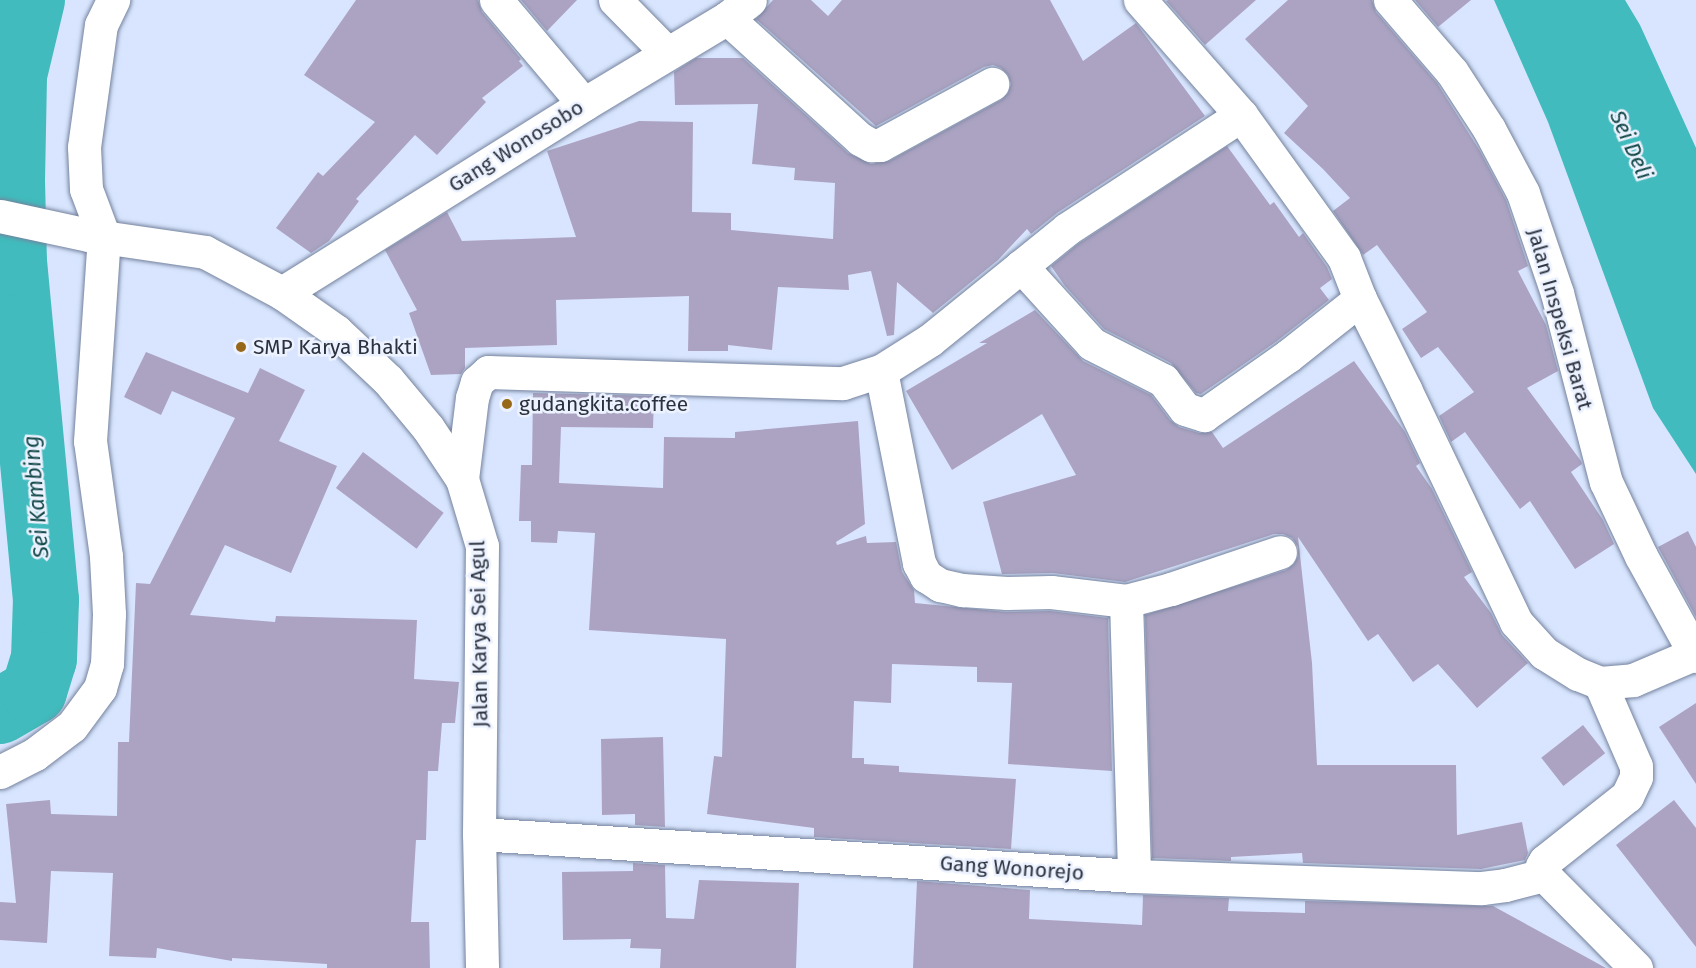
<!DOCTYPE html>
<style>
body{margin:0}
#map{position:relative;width:1696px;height:968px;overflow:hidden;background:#d9e5fe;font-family:"Fira Sans",sans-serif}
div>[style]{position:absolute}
.water>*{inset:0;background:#41bbbd}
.river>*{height:66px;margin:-33px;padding:0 33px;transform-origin:33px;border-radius:33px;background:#41bbbd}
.building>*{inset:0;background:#aca3c2;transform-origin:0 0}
.roads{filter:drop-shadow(0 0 2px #74829d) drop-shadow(0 0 2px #74829d)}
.minor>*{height:33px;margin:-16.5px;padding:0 16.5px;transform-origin:16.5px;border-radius:16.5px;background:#fff}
.secondary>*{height:33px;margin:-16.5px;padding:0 16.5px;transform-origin:16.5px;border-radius:16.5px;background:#fff}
.dots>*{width:16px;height:16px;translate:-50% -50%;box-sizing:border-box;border:3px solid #ecf2ff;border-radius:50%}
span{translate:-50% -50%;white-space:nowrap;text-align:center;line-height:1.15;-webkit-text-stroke:5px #ecf2ff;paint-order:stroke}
.street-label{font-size:21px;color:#2b313d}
.poi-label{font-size:21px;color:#2b313d}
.left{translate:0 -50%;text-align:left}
.water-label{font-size:22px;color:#114747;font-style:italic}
</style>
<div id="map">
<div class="water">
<div style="clip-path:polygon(1494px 0,1625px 0,1640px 25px,1696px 148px,1696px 474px,1653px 408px,1548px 122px)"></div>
</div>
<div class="river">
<div style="left:0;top:711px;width:39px;rotate:-30deg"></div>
<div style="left:34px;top:691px;width:34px;rotate:-73deg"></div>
<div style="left:44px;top:659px;width:59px;rotate:-88.1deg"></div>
<div style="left:46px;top:600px;width:339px;rotate:-95.4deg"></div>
<div style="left:14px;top:263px;width:82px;rotate:-91.4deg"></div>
<div style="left:12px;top:181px;width:106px;rotate:-88.9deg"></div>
<div style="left:14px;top:75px;width:77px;rotate:-76.5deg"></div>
</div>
<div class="building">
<div style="clip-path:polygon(356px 0,478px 0,482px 12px,521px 59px,519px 61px,523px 66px,482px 98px,486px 102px,437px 155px,415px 135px,356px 199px,359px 201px,329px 241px,311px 253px,276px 228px,318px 172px,323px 176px,375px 122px,304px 75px)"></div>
<div style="clip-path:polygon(521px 0,577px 0,547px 31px)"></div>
<div style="clip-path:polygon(773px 0,811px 0,828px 16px,842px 0,1050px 0,1083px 61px,1136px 23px,1205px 116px,1057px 213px,1031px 234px,1027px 229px,998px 260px,933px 313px,897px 282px,894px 335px,887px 336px,871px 271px,848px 275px,849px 290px,778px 287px,772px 350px,728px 345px,728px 351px,688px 351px,689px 296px,556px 300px,557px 345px,465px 348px,465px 368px,461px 374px,431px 375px,409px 313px,417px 310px,385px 250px,447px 212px,462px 241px,576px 237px,547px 151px,639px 121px,693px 122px,692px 212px,731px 213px,731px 230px,833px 239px,835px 183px,794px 180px,795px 168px,752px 164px,758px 104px,675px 105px,674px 72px,696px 58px,743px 58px,848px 153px,871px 164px,889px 161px,1001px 100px,1008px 93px,1011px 84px,1008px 75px,1001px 68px,993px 65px,984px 67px,876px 126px,756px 19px)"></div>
<div style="clip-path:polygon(1168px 0,1256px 0,1205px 45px,1166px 1px)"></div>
<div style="clip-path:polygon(1288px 0,1372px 0,1376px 12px,1437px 83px,1480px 151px,1506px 200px,1528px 266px,1518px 271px,1546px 325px,1558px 371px,1527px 388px,1581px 461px,1582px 464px,1571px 472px,1603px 520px,1614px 544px,1575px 569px,1530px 501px,1520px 509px,1465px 432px,1451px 442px,1439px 416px,1474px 392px,1438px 347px,1421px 358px,1402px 329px,1427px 312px,1377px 245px,1363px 255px,1333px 211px,1350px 198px,1323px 169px,1284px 133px,1308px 106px,1245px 39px)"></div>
<div style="clip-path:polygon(1415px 0,1471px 0,1438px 27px)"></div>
<div style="clip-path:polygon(1227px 146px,1270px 205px,1274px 202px,1299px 237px,1303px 233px,1327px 267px,1332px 279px,1320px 288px,1329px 300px,1277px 341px,1201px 394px,1196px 393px,1171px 363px,1104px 329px,1065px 286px,1051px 266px,1078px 244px)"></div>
<div style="clip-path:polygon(1035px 310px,1083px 361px,1151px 395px,1170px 420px,1179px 427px,1199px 433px,1212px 432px,1223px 448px,1354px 361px,1405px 432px,1420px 463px,1416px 466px,1432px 489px,1472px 572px,1464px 577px,1491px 613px,1502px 635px,1528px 663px,1477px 708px,1438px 664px,1413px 682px,1378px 634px,1368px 641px,1298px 537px,1312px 663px,1317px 765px,1456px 765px,1457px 835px,1522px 822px,1528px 853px,1525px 860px,1481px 869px,1303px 863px,1302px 853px,1231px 857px,1231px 861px,1152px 858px,1145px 615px,1286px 570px,1294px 564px,1298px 556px,1298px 547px,1292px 538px,1283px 534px,1274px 534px,1125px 582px,1053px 573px,1002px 574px,983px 502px,1076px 475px,1042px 414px,952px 470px,906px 391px,987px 343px,979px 343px)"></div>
<div style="clip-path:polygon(146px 352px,248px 393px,260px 368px,305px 390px,279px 441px,337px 466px,291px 573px,225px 545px,190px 615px,275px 622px,276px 616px,417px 620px,414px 679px,459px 682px,455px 723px,442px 723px,438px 771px,428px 771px,426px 840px,416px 840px,411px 922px,429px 922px,430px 968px,327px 968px,327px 964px,232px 958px,232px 961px,157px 948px,156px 958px,109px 956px,113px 873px,51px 871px,47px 943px,0 940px,0 902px,16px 903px,6px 804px,50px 800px,51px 814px,117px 816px,118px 742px,129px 742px,136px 583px,150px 584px,235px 418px,172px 391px,161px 415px,124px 397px)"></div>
<div style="clip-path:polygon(533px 393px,654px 396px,653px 428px,561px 427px,559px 483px,663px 488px,664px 437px,735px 438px,735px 432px,858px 421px,865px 524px,836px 542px,837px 545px,866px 536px,867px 543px,896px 542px,902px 572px,914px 590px,915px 603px,1006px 612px,1050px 611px,1108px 618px,1112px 771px,1008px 764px,1012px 683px,977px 682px,977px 667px,892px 664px,891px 703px,854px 701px,852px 758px,864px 758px,864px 764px,899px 766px,899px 772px,1016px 779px,1011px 849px,814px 837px,814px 828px,707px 814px,714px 756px,722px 757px,726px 639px,589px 630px,595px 533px,558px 531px,557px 543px,531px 542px,531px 521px,519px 521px,521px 465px,532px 465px)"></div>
<div style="left:363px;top:452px;width:101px;height:45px;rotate:37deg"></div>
<div style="clip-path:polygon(1688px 531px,1696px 547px,1696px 617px,1658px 547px)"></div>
<div style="clip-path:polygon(1696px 703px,1696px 784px,1659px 727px)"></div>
<div style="left:1583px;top:725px;width:36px;height:53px;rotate:52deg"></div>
<div style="clip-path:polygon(663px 737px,665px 827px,635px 825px,635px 814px,602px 815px,601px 739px)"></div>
<div style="clip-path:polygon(1674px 800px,1696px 828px,1696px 947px,1616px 845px)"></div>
<div style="clip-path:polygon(633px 863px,665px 865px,666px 918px,694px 919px,699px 880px,799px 883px,796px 968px,660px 968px,661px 949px,630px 948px,631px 939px,563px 940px,562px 872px,633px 871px)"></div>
<div style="clip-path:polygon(917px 881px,1030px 890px,1029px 919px,1142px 925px,1143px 895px,1229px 898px,1228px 911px,1305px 913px,1305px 901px,1493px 906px,1606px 968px,913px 968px)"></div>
</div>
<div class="roads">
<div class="minor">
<div style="left:496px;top:0;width:136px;rotate:49.8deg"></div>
<div style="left:615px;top:0;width:74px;rotate:45.5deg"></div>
<div style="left:1140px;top:0;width:153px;rotate:48.7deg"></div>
<div style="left:1241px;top:115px;width:176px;rotate:54.2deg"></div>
<div style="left:1344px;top:258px;width:44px;rotate:68.7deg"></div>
<div style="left:1360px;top:299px;width:101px;rotate:63.4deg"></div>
<div style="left:1405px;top:389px;width:258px;rotate:64.5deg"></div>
<div style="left:1516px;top:622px;width:42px;rotate:47.9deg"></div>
<div style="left:1544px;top:653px;width:40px;rotate:32deg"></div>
<div style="left:1578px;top:674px;width:24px;rotate:22deg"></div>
<div style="left:1600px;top:683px;width:33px;rotate:-5deg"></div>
<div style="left:1633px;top:680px;width:66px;rotate:-23.1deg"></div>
<div style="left:1390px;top:0;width:95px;rotate:49.3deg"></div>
<div style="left:1452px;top:72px;width:68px;rotate:57deg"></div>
<div style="left:1489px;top:129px;width:72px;rotate:62deg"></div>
<div style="left:1523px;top:193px;width:106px;rotate:71.2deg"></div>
<div style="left:1557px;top:293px;width:195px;rotate:75.5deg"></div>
<div style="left:1606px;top:482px;width:82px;rotate:64.7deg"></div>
<div style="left:1641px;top:556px;width:114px;rotate:61.2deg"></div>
<div style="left:727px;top:18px;width:180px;rotate:42.3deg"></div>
<div style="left:860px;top:139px;width:13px;rotate:29deg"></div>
<div style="left:871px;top:145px;width:9px"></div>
<div style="left:880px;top:145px;width:128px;rotate:-28.6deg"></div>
<div style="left:1021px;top:266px;width:105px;rotate:47.7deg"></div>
<div style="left:1092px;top:344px;width:80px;rotate:26.9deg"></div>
<div style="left:1163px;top:380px;width:36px;rotate:53deg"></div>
<div style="left:1185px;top:409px;width:20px;rotate:18deg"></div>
<div style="left:1204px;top:415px;width:103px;rotate:-35.1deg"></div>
<div style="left:1288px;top:356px;width:92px;rotate:-38.4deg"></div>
<div style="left:282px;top:293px;width:356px;rotate:-32deg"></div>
<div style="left:584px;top:104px;width:167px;rotate:-31deg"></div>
<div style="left:727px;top:18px;width:29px;rotate:-38deg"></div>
<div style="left:881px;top:371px;width:196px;rotate:78.8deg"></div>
<div style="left:919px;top:563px;width:15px;rotate:62deg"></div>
<div style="left:926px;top:576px;width:17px;rotate:33deg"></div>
<div style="left:940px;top:585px;width:23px;rotate:13deg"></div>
<div style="left:962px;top:590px;width:45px;rotate:3.8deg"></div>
<div style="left:1007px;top:593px;width:44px;rotate:-1.3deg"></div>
<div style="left:1051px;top:592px;width:76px;rotate:6.8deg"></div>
<div style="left:1126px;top:601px;width:47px;rotate:-14.9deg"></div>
<div style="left:1171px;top:589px;width:115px;rotate:-18.7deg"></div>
<div style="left:462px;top:479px;width:82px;rotate:-83deg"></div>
<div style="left:472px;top:398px;width:17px;rotate:-73deg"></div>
<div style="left:477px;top:382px;width:15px;rotate:-42deg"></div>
<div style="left:488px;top:372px;width:355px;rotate:1.8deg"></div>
<div style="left:843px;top:383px;width:40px;rotate:-18deg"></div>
<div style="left:881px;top:371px;width:58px;rotate:-32.3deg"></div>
<div style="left:930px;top:340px;width:176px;rotate:-39deg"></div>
<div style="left:1067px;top:229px;width:208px;rotate:-33.2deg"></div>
<div style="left:1126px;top:601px;width:275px;rotate:88.3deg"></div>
<div style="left:1600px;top:683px;width:90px;rotate:66.6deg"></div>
<div style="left:1636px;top:766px;width:11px;rotate:90deg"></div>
<div style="left:1636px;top:777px;width:21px;rotate:115deg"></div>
<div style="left:1627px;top:796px;width:105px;rotate:141.6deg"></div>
<div style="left:1545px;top:861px;width:6px;rotate:121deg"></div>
<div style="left:1542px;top:866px;width:9px;rotate:77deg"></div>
<div style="left:1544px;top:875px;width:131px;rotate:45.3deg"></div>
<div style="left:0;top:772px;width:39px;rotate:-27deg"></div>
<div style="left:35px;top:754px;width:46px;rotate:-37.1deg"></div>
<div style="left:72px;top:726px;width:47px;rotate:-53.6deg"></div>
<div style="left:100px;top:688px;width:25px;rotate:-74deg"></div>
<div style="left:107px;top:664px;width:50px;rotate:-87.7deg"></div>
<div style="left:109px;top:614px;width:58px;rotate:-93deg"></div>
<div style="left:106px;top:556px;width:116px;rotate:-97.9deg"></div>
<div style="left:90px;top:441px;width:204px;rotate:-86.1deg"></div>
<div style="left:104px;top:237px;width:51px;rotate:-110.6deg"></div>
<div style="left:86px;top:189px;width:42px;rotate:-92.7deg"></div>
<div style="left:84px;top:147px;width:123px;rotate:-82.1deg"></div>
<div style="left:101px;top:25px;width:28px;rotate:-64deg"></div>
<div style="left:479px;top:834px;width:656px;rotate:3.67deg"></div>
<div style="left:1134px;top:876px;width:348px;rotate:2deg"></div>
<div style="left:1482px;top:888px;width:23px;rotate:-7deg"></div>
<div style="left:1505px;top:885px;width:40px;rotate:-14.4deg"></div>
</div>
<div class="secondary">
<div style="left:0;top:216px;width:91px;rotate:12.1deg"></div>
<div style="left:89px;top:235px;width:117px;rotate:8.3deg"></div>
<div style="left:205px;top:252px;width:87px;rotate:28deg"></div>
<div style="left:282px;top:293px;width:66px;rotate:35.1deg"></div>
<div style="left:336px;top:331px;width:71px;rotate:43.3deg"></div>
<div style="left:388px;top:380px;width:62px;rotate:50.2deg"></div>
<div style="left:428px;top:428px;width:61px;rotate:56.3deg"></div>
<div style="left:462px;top:479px;width:70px;rotate:73.4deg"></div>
<div style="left:482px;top:546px;width:288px;rotate:90.6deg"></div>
<div style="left:479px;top:834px;width:134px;rotate:88.7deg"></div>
</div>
</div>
<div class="dots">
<div style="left:241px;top:347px;background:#986819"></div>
<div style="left:507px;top:404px;background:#986819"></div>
</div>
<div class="street-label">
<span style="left:516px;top:146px;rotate:-32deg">Gang Wonosobo</span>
<span style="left:1560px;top:319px;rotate:74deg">Jalan Inspeksi Barat</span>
<span style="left:479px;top:634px;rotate:-91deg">Jalan Karya Sei Agul</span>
<span style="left:1012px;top:868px;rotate:4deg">Gang Wonorejo</span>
</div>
<div class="poi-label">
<span class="left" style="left:253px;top:347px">SMP Karya Bhakti</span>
<span class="left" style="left:519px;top:404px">gudangkita.coffee</span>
</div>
<div class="water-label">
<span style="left:1631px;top:145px;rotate:66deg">Sei Deli</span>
<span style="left:36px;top:497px;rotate:-95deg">Sei Kambing</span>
</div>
</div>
